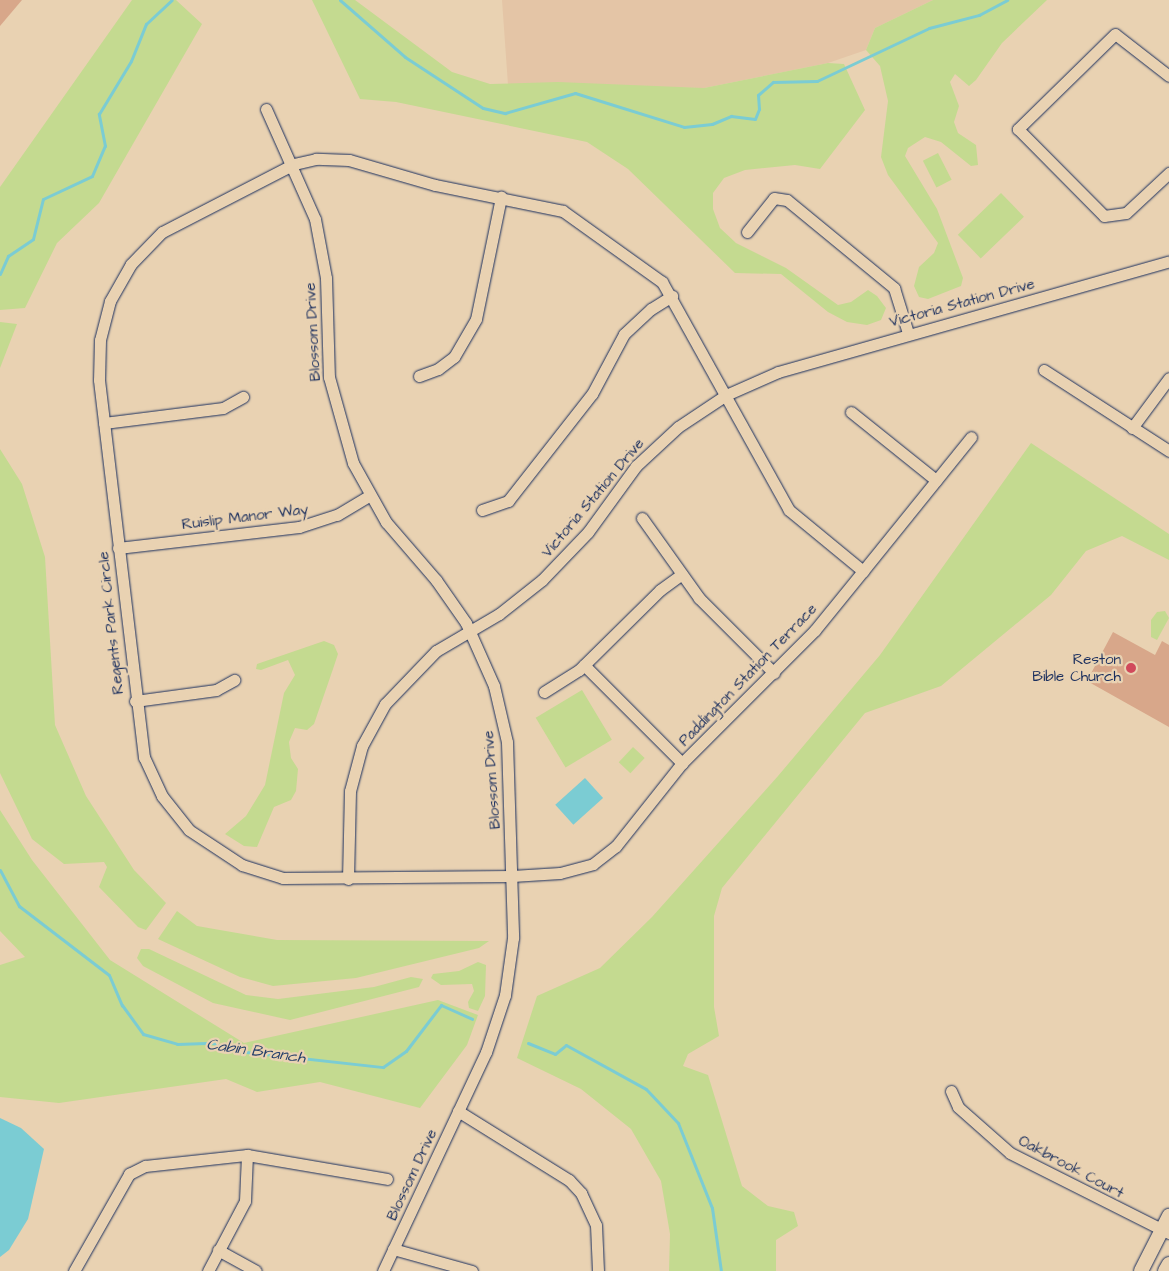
<!DOCTYPE html>
<style>
body{margin:0}
#map{position:relative;width:1169px;height:1271px;overflow:hidden;background:#e9d2b2;font-family:"Architects Daughter",sans-serif}
div>[style]{position:absolute}
.built>*{inset:0;background:#e4c5a6}
.green>*{inset:0;background:#c4da90;transform-origin:0 0}
.water>*{inset:0;background:#7bccd3;transform-origin:0 0}
.stream>*{height:3px;margin:-1.5px;padding:0 1.5px;transform-origin:1.5px;border-radius:1.5px;background:#7bccd3}
.building>*{inset:0;background:#d8a78a}
.roads{filter:drop-shadow(0 0 1px #1b2f5e) drop-shadow(0 0 1px #1b2f5e)}
.minor>*{height:11px;margin:-5.5px;padding:0 5.5px;transform-origin:5.5px;border-radius:5.5px;background:#e9d2b2}
.major>*{height:14px;margin:-7px;padding:0 7px;transform-origin:7px;border-radius:7px;background:#e9d2b2}
.dots>*{width:14px;height:14px;translate:-50% -50%;box-sizing:border-box;border:2px solid #e9d2b2;border-radius:50%}
span{translate:-50% -50%;white-space:nowrap;text-align:center;line-height:1.15;-webkit-text-stroke:4.5px #e9d2b2;paint-order:stroke}
.street-label{font-size:15px;color:#1b2f5e}
.poi-label{font-size:15px;color:#1b2f5e}
.right{translate:-100% -50%;text-align:right}
.water-label{font-size:16px;color:#253f6a;font-style:italic}
</style>
<div id="map">
<div class="built">
<div style="clip-path:polygon(502px 0,933px 0,875px 28px,866px 50px,828px 63px,704px 88px,508px 85px)"></div>
</div>
<div class="green">
<div style="clip-path:polygon(132px 0,176px 0,202px 24px,99px 203px,57px 243px,25px 308px,0 310px,0 187px)"></div>
<div style="clip-path:polygon(312px 0,355px 0,452px 72px,490px 84px,558px 82px,704px 88px,828px 63px,844px 64px,865px 110px,820px 169px,795px 165px,745px 170px,724px 178px,713px 193px,713px 209px,720px 228px,736px 243px,786px 268px,838px 305px,851px 302px,868px 290px,877px 296px,886px 308px,881px 320px,867px 325px,847px 322px,828px 312px,781px 274px,735px 273px,628px 169px,587px 142px,396px 102px,360px 99px)"></div>
<div style="clip-path:polygon(933px 0,1047px 0,1002px 43px,976px 80px,969px 86px,955px 74px,950px 82px,959px 106px,954px 122px,958px 133px,976px 145px,978px 165px,971px 166px,941px 142px,925px 137px,908px 148px,905px 156px,937px 209px,963px 278px,961px 286px,928px 299px,919px 297px,914px 286px,919px 267px,934px 253px,938px 243px,888px 175px,881px 157px,888px 101px,880px 66px,866px 50px,875px 28px)"></div>
<div style="left:938px;top:153px;width:30px;height:17px;rotate:63deg"></div>
<div style="left:1001px;top:193px;width:33px;height:60px;rotate:46deg"></div>
<div style="clip-path:polygon(0 322px,17px 324px,0 368px)"></div>
<div style="clip-path:polygon(1031px 443px,1169px 534px,1169px 560px,1122px 536px,1086px 551px,1051px 595px,941px 686px,865px 713px,722px 888px,714px 916px,714px 1007px,719px 1036px,688px 1054px,683px 1066px,708px 1075px,742px 1186px,768px 1206px,794px 1212px,798px 1226px,776px 1240px,776px 1271px,669px 1271px,670px 1234px,661px 1181px,631px 1129px,581px 1089px,517px 1058px,537px 996px,600px 968px,652px 917px,778px 776px,880px 655px)"></div>
<div style="clip-path:polygon(0 449px,22px 484px,45px 557px,55px 725px,86px 796px,134px 870px,166px 903px,146px 930px,138px 927px,99px 887px,107px 867px,104px 862px,64px 864px,32px 839px,0 773px)"></div>
<div style="clip-path:polygon(1165px 611px,1169px 618px,1157px 640px,1151px 637px,1151px 620px,1157px 612px)"></div>
<div style="clip-path:polygon(324px 641px,334px 645px,338px 654px,333px 669px,314px 724px,307px 730px,295px 728px,289px 742px,291px 758px,298px 769px,296px 791px,291px 800px,274px 807px,257px 847px,244px 846px,225px 834px,246px 816px,265px 785px,284px 693px,295px 675px,288px 660px,261px 670px,256px 669px,257px 664px)"></div>
<div style="left:582px;top:690px;width:58px;height:54px;rotate:59deg"></div>
<div style="left:633px;top:747px;width:16px;height:21px;rotate:43deg"></div>
<div style="clip-path:polygon(0 810px,32px 860px,110px 960px,244px 1043px,438px 1000px,478px 1015px,467px 1045px,420px 1108px,320px 1082px,257px 1092px,226px 1079px,59px 1103px,0 1097px,0 965px,25px 957px,0 931px)"></div>
<div style="clip-path:polygon(177px 911px,197px 926px,277px 940px,489px 941px,479px 948px,356px 978px,273px 986px,240px 977px,158px 939px)"></div>
<div style="clip-path:polygon(141px 949px,149px 949px,246px 995px,278px 999px,374px 987px,411px 977px,423px 979px,419px 987px,290px 1020px,213px 1003px,143px 966px,137px 958px)"></div>
<div style="clip-path:polygon(478px 962px,486px 965px,485px 996px,478px 1011px,469px 1008px,468px 1002px,474px 991px,472px 984px,441px 985px,431px 978px,433px 974px,459px 971px)"></div>
</div>
<div class="water">
<div style="left:585px;top:778px;width:27px;height:40px;rotate:48deg"></div>
<div style="clip-path:polygon(0 1118px,21px 1128px,44px 1149px,28px 1219px,9px 1250px,0 1257px)"></div>
</div>
<div class="stream">
<div style="left:340px;top:0;width:86px;rotate:41.2deg"></div>
<div style="left:405px;top:57px;width:93px;rotate:33.2deg"></div>
<div style="left:483px;top:108px;width:23px;rotate:13deg"></div>
<div style="left:505px;top:113px;width:73px;rotate:-15.9deg"></div>
<div style="left:575px;top:93px;width:114px;rotate:17.3deg"></div>
<div style="left:684px;top:127px;width:28px;rotate:-6deg"></div>
<div style="left:712px;top:124px;width:21px;rotate:-23deg"></div>
<div style="left:731px;top:116px;width:24px;rotate:7deg"></div>
<div style="left:755px;top:119px;width:11px;rotate:-68deg"></div>
<div style="left:759px;top:109px;width:14px;rotate:-94deg"></div>
<div style="left:758px;top:95px;width:20px;rotate:-41deg"></div>
<div style="left:773px;top:82px;width:44px;rotate:-1.3deg"></div>
<div style="left:817px;top:81px;width:124px;rotate:-25.3deg"></div>
<div style="left:929px;top:28px;width:52px;rotate:-14.6deg"></div>
<div style="left:979px;top:15px;width:32px;rotate:-28deg"></div>
<div style="left:0;top:274px;width:20px;rotate:-66deg"></div>
<div style="left:8px;top:256px;width:30px;rotate:-34deg"></div>
<div style="left:33px;top:239px;width:41px;rotate:-76deg"></div>
<div style="left:43px;top:199px;width:54px;rotate:-25.1deg"></div>
<div style="left:92px;top:176px;width:33px;rotate:-67deg"></div>
<div style="left:105px;top:146px;width:33px;rotate:-101deg"></div>
<div style="left:99px;top:114px;width:62px;rotate:-58.9deg"></div>
<div style="left:131px;top:61px;width:40px;rotate:-68deg"></div>
<div style="left:146px;top:24px;width:35px;rotate:-43deg"></div>
<div style="left:0;top:870px;width:41px;rotate:62.2deg"></div>
<div style="left:19px;top:906px;width:113px;rotate:37.5deg"></div>
<div style="left:109px;top:975px;width:33px;rotate:67deg"></div>
<div style="left:122px;top:1005px;width:36px;rotate:54deg"></div>
<div style="left:143px;top:1034px;width:35px;rotate:16deg"></div>
<div style="left:177px;top:1044px;width:36px;rotate:-2deg"></div>
<div style="left:213px;top:1043px;width:25px;rotate:18deg"></div>
<div style="left:237px;top:1051px;width:147px;rotate:6.3deg"></div>
<div style="left:383px;top:1067px;width:28px;rotate:-35deg"></div>
<div style="left:406px;top:1051px;width:58px;rotate:-52.7deg"></div>
<div style="left:441px;top:1005px;width:34px;rotate:24deg"></div>
<div style="left:528px;top:1043px;width:29px;rotate:22deg"></div>
<div style="left:555px;top:1054px;width:14px;rotate:-39deg"></div>
<div style="left:566px;top:1045px;width:91px;rotate:28.8deg"></div>
<div style="left:646px;top:1089px;width:47px;rotate:46.7deg"></div>
<div style="left:678px;top:1123px;width:92px;rotate:68.2deg"></div>
<div style="left:712px;top:1208px;width:64px;rotate:81.9deg"></div>
</div>
<div class="building">
<div style="clip-path:polygon(0 0,22px 0,0 26px)"></div>
<div style="clip-path:polygon(1113px 632px,1155px 655px,1162px 641px,1169px 645px,1169px 727px,1087px 681px)"></div>
</div>
<div class="roads">
<div class="minor">
<div style="left:1169px;top:76px;width:68px;rotate:-142.1deg"></div>
<div style="left:1115px;top:34px;width:136px;rotate:135.6deg"></div>
<div style="left:1018px;top:129px;width:122px;rotate:45.3deg"></div>
<div style="left:1104px;top:216px;width:22px;rotate:-8deg"></div>
<div style="left:1126px;top:213px;width:59px;rotate:-42.9deg"></div>
<div style="left:266px;top:109px;width:120px;rotate:66deg"></div>
<div style="left:315px;top:219px;width:60px;rotate:79.4deg"></div>
<div style="left:326px;top:278px;width:99px;rotate:88.3deg"></div>
<div style="left:329px;top:377px;width:89px;rotate:74.4deg"></div>
<div style="left:353px;top:463px;width:68px;rotate:60.8deg"></div>
<div style="left:386px;top:522px;width:77px;rotate:49.2deg"></div>
<div style="left:436px;top:580px;width:52px;rotate:55.1deg"></div>
<div style="left:466px;top:623px;width:69px;rotate:66deg"></div>
<div style="left:494px;top:686px;width:57px;rotate:76.9deg"></div>
<div style="left:507px;top:742px;width:196px;rotate:88.2deg"></div>
<div style="left:513px;top:938px;width:58px;rotate:98deg"></div>
<div style="left:505px;top:995px;width:60px;rotate:108.4deg"></div>
<div style="left:486px;top:1052px;width:242px;rotate:115.2deg"></div>
<div style="left:747px;top:232px;width:43px;rotate:-51.5deg"></div>
<div style="left:774px;top:198px;width:13px;rotate:9deg"></div>
<div style="left:787px;top:200px;width:139px;rotate:39.4deg"></div>
<div style="left:894px;top:288px;width:47px;rotate:72.7deg"></div>
<div style="left:1044px;top:370px;width:149px;rotate:32.9deg"></div>
<div style="left:419px;top:376px;width:20px;rotate:-20deg"></div>
<div style="left:438px;top:369px;width:20px;rotate:-37deg"></div>
<div style="left:454px;top:357px;width:44px;rotate:-59.9deg"></div>
<div style="left:476px;top:319px;width:125px;rotate:-78.4deg"></div>
<div style="left:851px;top:412px;width:109px;rotate:38.7deg"></div>
<div style="left:104px;top:423px;width:120px;rotate:-7.2deg"></div>
<div style="left:223px;top:408px;width:23px;rotate:-29deg"></div>
<div style="left:1132px;top:428px;width:62px;rotate:-53.5deg"></div>
<div style="left:482px;top:510px;width:28px;rotate:-19deg"></div>
<div style="left:508px;top:501px;width:136px;rotate:-51.9deg"></div>
<div style="left:592px;top:394px;width:68px;rotate:-61.9deg"></div>
<div style="left:624px;top:334px;width:37px;rotate:-43deg"></div>
<div style="left:651px;top:309px;width:25px;rotate:-32deg"></div>
<div style="left:642px;top:518px;width:98px;rotate:54.5deg"></div>
<div style="left:699px;top:598px;width:106px;rotate:45deg"></div>
<div style="left:118px;top:548px;width:182px;rotate:-6.6deg"></div>
<div style="left:299px;top:527px;width:40px;rotate:-18deg"></div>
<div style="left:337px;top:515px;width:37px;rotate:-31deg"></div>
<div style="left:863px;top:571px;width:96px;rotate:-140.5deg"></div>
<div style="left:789px;top:510px;width:261px;rotate:-119.1deg"></div>
<div style="left:662px;top:282px;width:122px;rotate:-144.4deg"></div>
<div style="left:563px;top:211px;width:131px;rotate:-168.5deg"></div>
<div style="left:435px;top:185px;width:90px;rotate:-163.8deg"></div>
<div style="left:349px;top:160px;width:33px;rotate:-178deg"></div>
<div style="left:316px;top:159px;width:23px;rotate:167deg"></div>
<div style="left:294px;top:164px;width:148px;rotate:152.7deg"></div>
<div style="left:162px;top:232px;width:45px;rotate:134.1deg"></div>
<div style="left:131px;top:264px;width:43px;rotate:119.6deg"></div>
<div style="left:110px;top:301px;width:40px;rotate:104.4deg"></div>
<div style="left:100px;top:340px;width:40px;rotate:91.4deg"></div>
<div style="left:99px;top:380px;width:380px;rotate:83.2deg"></div>
<div style="left:144px;top:757px;width:43px;rotate:65.2deg"></div>
<div style="left:162px;top:796px;width:43px;rotate:51.5deg"></div>
<div style="left:189px;top:830px;width:64px;rotate:33.4deg"></div>
<div style="left:242px;top:865px;width:43px;rotate:17.6deg"></div>
<div style="left:283px;top:878px;width:229px;rotate:-0.5deg"></div>
<div style="left:512px;top:876px;width:48px;rotate:-3.6deg"></div>
<div style="left:560px;top:873px;width:34px;rotate:-15deg"></div>
<div style="left:593px;top:864px;width:29px;rotate:-38deg"></div>
<div style="left:616px;top:846px;width:106px;rotate:-51.5deg"></div>
<div style="left:682px;top:763px;width:188px;rotate:-45deg"></div>
<div style="left:815px;top:630px;width:76px;rotate:-50.9deg"></div>
<div style="left:863px;top:571px;width:172px;rotate:-51.1deg"></div>
<div style="left:584px;top:665px;width:139px;rotate:45deg"></div>
<div style="left:544px;top:692px;width:41px;rotate:-32.2deg"></div>
<div style="left:579px;top:670px;width:114px;rotate:-44.6deg"></div>
<div style="left:660px;top:590px;width:27px;rotate:-36deg"></div>
<div style="left:135px;top:701px;width:82px;rotate:-7.7deg"></div>
<div style="left:216px;top:690px;width:21px;rotate:-29deg"></div>
<div style="left:348px;top:879px;width:88px;rotate:-88.7deg"></div>
<div style="left:350px;top:791px;width:47px;rotate:-75.1deg"></div>
<div style="left:362px;top:746px;width:48px;rotate:-61.3deg"></div>
<div style="left:385px;top:704px;width:74px;rotate:-46.1deg"></div>
<div style="left:436px;top:651px;width:73px;rotate:-30.4deg"></div>
<div style="left:499px;top:614px;width:55px;rotate:-38.3deg"></div>
<div style="left:542px;top:580px;width:66px;rotate:-46.2deg"></div>
<div style="left:588px;top:532px;width:82px;rotate:-54deg"></div>
<div style="left:636px;top:466px;width:57px;rotate:-42.9deg"></div>
<div style="left:678px;top:427px;width:58px;rotate:-33.7deg"></div>
<div style="left:726px;top:395px;width:57px;rotate:-23.9deg"></div>
<div style="left:778px;top:372px;width:406px;rotate:-15.8deg"></div>
<div style="left:951px;top:1091px;width:17px;rotate:66deg"></div>
<div style="left:958px;top:1107px;width:69px;rotate:41.5deg"></div>
<div style="left:1010px;top:1153px;width:178px;rotate:26.7deg"></div>
<div style="left:458px;top:1111px;width:131px;rotate:31.9deg"></div>
<div style="left:569px;top:1180px;width:18px;rotate:47deg"></div>
<div style="left:581px;top:1193px;width:35px;rotate:65deg"></div>
<div style="left:596px;top:1225px;width:46px;rotate:87.5deg"></div>
<div style="left:393px;top:1249px;width:82px;rotate:15.6deg"></div>
<div style="left:218px;top:1250px;width:43px;rotate:28.9deg"></div>
<div style="left:74px;top:1271px;width:112px;rotate:-60.4deg"></div>
<div style="left:129px;top:1174px;width:18px;rotate:-27deg"></div>
<div style="left:145px;top:1166px;width:103px;rotate:-6.2deg"></div>
<div style="left:247px;top:1155px;width:142px;rotate:9.7deg"></div>
<div style="left:208px;top:1271px;width:79px;rotate:-62.1deg"></div>
<div style="left:245px;top:1201px;width:46px;rotate:-87.5deg"></div>
</div>
<div class="major">
<div style="left:1141px;top:1271px;width:62px;rotate:-63deg"></div>
<div style="left:1165px;top:1271px;width:8px;rotate:-60deg"></div>
</div>
</div>
<div class="dots">
<div style="left:1131px;top:668px;background:#d1495b"></div>
</div>
<div class="street-label">
<span style="left:962px;top:303px;rotate:-15deg">Victoria Station Drive</span>
<span style="left:313px;top:332px;rotate:-93deg">Blossom Drive</span>
<span style="left:593px;top:498px;rotate:-50deg">Victoria Station Drive</span>
<span style="left:245px;top:517px;rotate:-7deg">Ruislip Manor Way</span>
<span style="left:111px;top:623px;rotate:-96deg">Regents Park Circle</span>
<span style="left:748px;top:675px;rotate:-46deg">Paddington Station Terrace</span>
<span style="left:492px;top:780px;rotate:-94deg">Blossom Drive</span>
<span style="left:1071px;top:1167px;rotate:28deg">Oakbrook Court</span>
<span style="left:412px;top:1175px;rotate:-65deg">Blossom Drive</span>
</div>
<div class="poi-label">
<span class="right" style="left:1121px;top:668px">Reston<br>Bible Church</span>
</div>
<div class="water-label">
<span style="left:256px;top:1051px;rotate:8deg">Cabin Branch</span>
</div>
</div>
